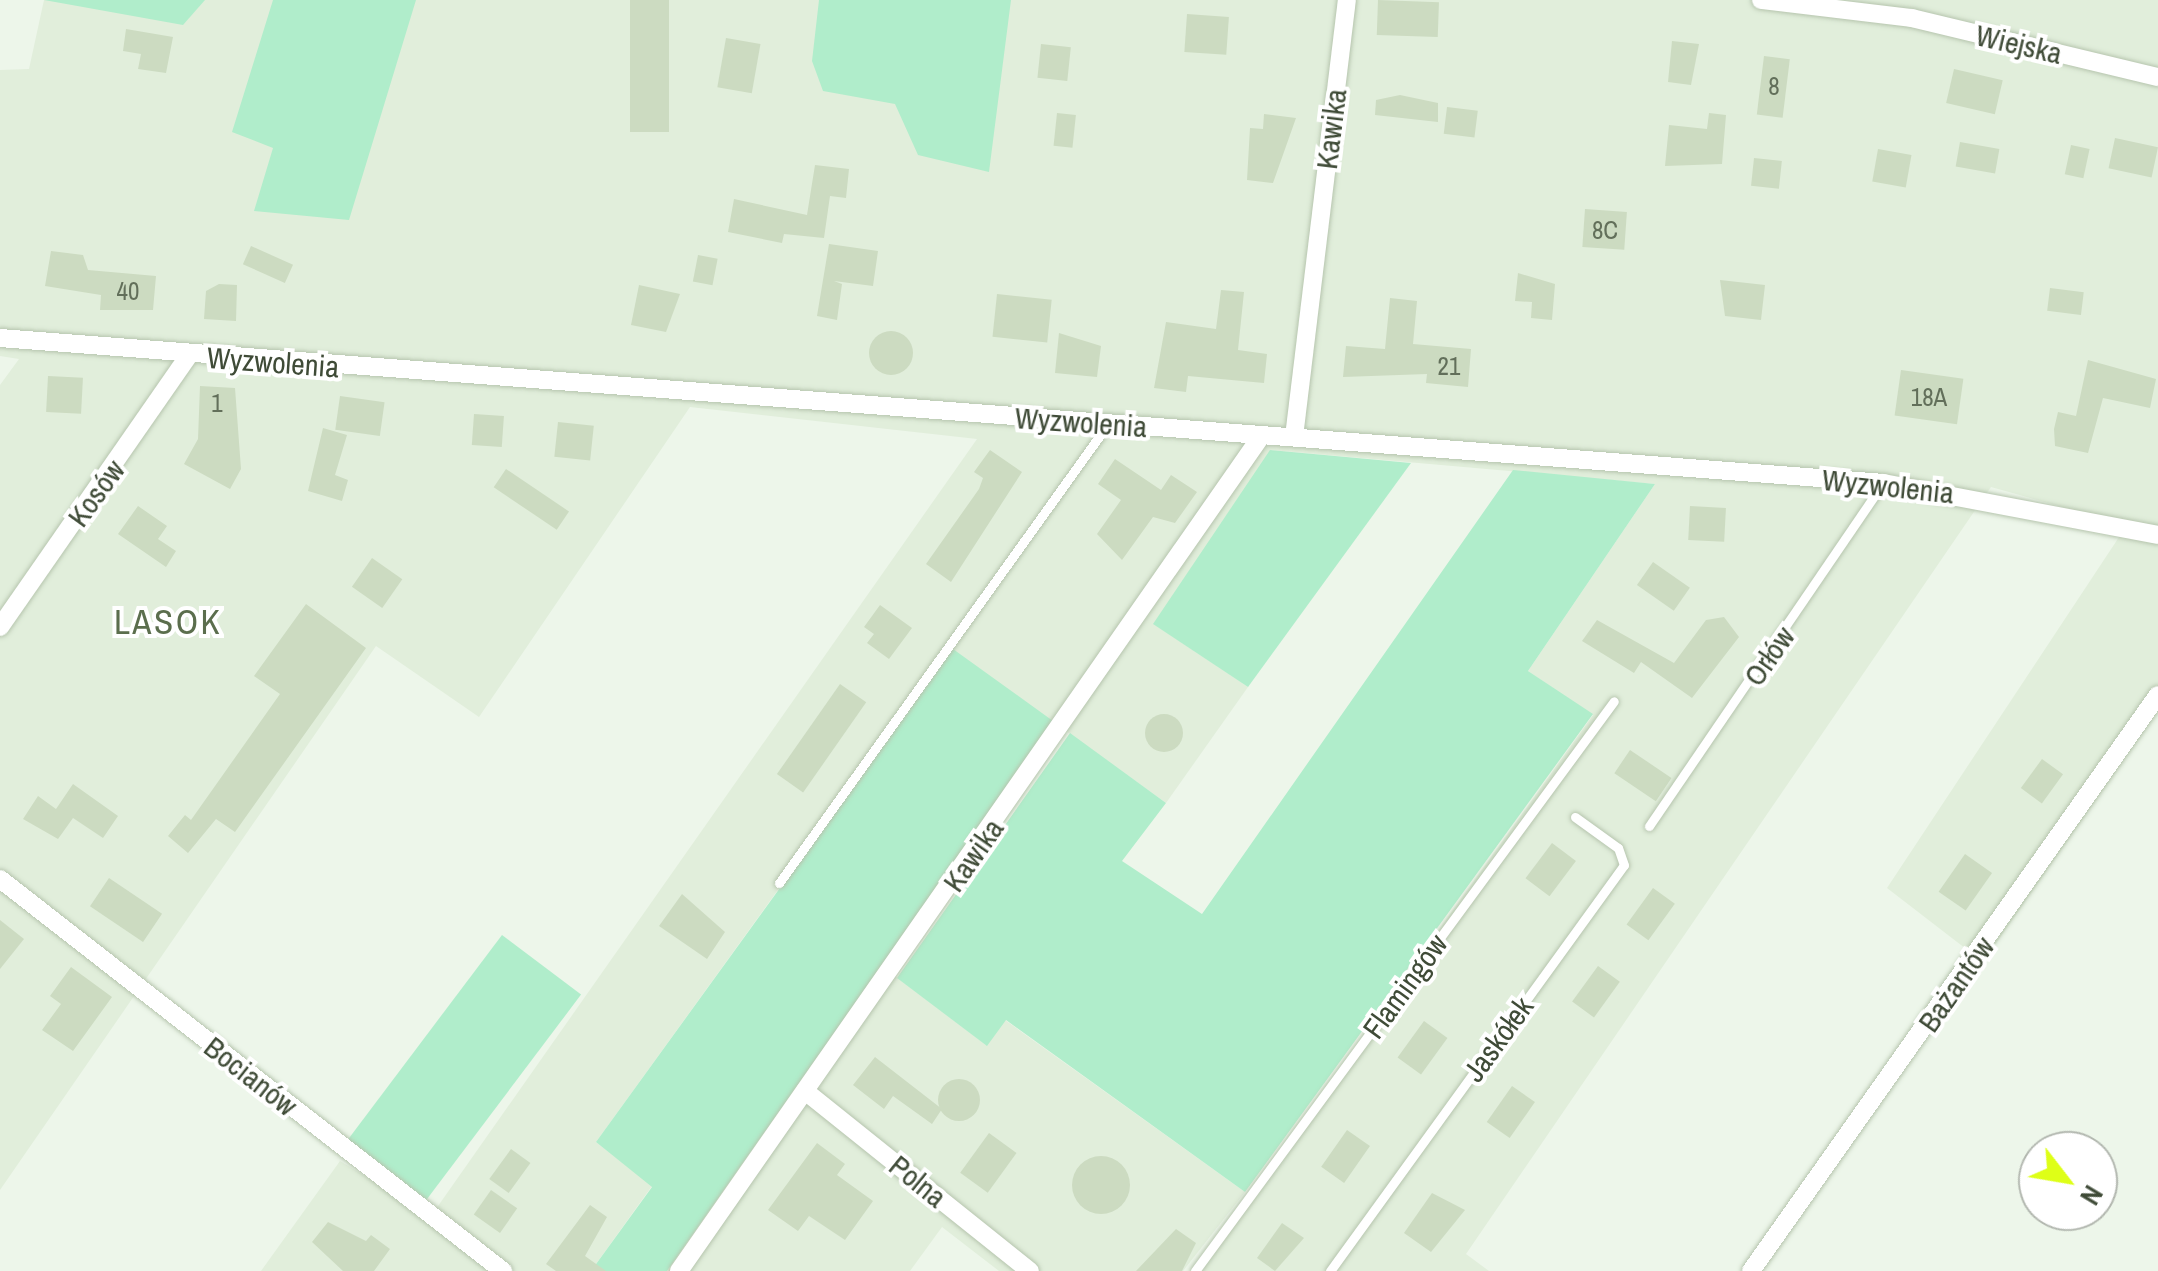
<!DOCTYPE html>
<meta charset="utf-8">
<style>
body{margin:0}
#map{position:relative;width:2158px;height:1271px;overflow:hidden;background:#edf6ea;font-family:"Archivo Narrow",sans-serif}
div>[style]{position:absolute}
.residential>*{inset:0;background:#e1eedb}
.green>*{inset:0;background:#b0edcb;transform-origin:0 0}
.building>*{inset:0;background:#ccdbc1;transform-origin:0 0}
.round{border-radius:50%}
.roads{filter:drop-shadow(0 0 2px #b6c5ae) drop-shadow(0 0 2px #b6c5ae)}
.lane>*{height:9px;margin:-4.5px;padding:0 4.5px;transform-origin:4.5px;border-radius:4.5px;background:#fff}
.street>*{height:18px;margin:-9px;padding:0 9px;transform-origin:9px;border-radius:9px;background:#fff}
span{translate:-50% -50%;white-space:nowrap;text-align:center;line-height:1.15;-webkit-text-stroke:8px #fff;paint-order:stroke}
.number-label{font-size:25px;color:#626f5a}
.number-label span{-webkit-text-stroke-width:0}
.street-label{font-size:30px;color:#3f4b37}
.quarter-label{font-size:35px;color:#5b6e4d;letter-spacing:2.5px}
.north{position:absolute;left:2018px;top:1131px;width:100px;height:100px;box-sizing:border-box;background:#fff;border:2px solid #b2b7af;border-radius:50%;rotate:121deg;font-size:28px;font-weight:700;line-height:40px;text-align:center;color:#3f4b37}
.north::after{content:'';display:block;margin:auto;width:35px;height:45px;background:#deff17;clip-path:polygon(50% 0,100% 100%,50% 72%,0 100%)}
</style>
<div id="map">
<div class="residential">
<div style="clip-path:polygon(44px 0,2158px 0,2158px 711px,1983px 962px,1887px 888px,2127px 525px,1991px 487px,1466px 1254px,1489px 1271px,1194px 1271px,1593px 715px,1528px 671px,1655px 484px,1271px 450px,1154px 624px,1248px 687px,1166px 803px,952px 649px,596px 1142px,652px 1186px,591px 1271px,261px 1271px,340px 1161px,431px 1216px,977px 439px,690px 407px,479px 717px,376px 646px,0 1190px,0 385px,19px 359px,0 356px,0 70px,29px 69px)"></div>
<div style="clip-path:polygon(882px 966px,986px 1045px,1005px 1020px,1245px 1192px,1183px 1271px,999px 1271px,942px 1227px,910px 1271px,667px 1271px)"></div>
</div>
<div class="green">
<div style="clip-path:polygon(44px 0,205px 0,183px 25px)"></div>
<div style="clip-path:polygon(273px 0,416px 0,349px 220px,254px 211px,273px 148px,232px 132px)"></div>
<div style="clip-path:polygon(819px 0,1011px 0,989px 172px,918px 155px,895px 104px,823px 91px,812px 61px)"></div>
<div style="clip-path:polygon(1270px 450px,1411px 463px,1248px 687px,1153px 624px)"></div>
<div style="clip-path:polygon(1513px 470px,1655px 484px,1528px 671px,1593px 714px,1245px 1192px,1006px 1020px,987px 1046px,897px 978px,1070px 733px,1166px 803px,1122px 861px,1202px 914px)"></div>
<div style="clip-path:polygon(953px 649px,1053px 721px,667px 1271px,591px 1271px,652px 1187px,596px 1142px)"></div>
<div style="left:502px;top:935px;width:99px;height:260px;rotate:37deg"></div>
</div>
<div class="building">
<div style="left:630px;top:0;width:39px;height:132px"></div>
<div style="left:1378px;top:0;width:61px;height:35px;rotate:2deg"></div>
<div style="left:1187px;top:14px;width:42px;height:38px;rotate:4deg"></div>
<div style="clip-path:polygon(126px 29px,173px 37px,166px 73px,138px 69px,141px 54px,123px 51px)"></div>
<div style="left:726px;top:38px;width:35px;height:50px;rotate:10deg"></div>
<div style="clip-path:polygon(1672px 41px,1699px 44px,1691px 85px,1668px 82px)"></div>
<div style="left:1041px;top:44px;width:30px;height:34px;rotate:6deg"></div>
<div style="left:1764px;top:56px;width:26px;height:59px;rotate:7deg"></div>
<div style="left:1954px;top:69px;width:50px;height:35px;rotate:13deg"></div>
<div style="clip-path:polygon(1400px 95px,1438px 103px,1438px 122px,1375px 115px,1376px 100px)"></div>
<div style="left:1447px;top:107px;width:31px;height:27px;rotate:7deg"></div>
<div style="left:1057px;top:113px;width:19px;height:33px;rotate:6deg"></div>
<div style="clip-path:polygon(1709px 113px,1726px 115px,1722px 164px,1665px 166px,1669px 125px,1707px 129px)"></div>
<div style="clip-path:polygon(1264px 114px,1296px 118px,1273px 183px,1247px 180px,1250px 128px,1263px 129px)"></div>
<div style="left:2115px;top:138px;width:44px;height:31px;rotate:12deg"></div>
<div style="left:1960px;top:142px;width:40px;height:25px;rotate:10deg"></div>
<div style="left:2071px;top:145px;width:19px;height:30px;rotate:12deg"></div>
<div style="left:1878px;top:149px;width:34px;height:33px;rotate:10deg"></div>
<div style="left:1754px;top:158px;width:28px;height:28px;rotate:6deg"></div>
<div style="clip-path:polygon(815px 165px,849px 169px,846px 198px,830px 196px,824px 238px,784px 234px,782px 243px,728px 232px,734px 199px,807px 215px)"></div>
<div style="left:1585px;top:209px;width:42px;height:38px;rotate:4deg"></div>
<div style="clip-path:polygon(829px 244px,878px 251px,873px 286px,834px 281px,842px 284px,837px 320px,817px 316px)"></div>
<div style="left:251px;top:246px;width:46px;height:20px;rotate:24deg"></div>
<div style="clip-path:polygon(51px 251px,83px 255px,88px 270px,156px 276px,153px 310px,100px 310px,101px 295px,45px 286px)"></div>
<div style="left:698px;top:255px;width:20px;height:27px;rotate:11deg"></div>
<div style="clip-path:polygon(1518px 273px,1555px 284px,1552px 320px,1531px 318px,1532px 302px,1515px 301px)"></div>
<div style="clip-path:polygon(1720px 280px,1765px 285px,1761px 320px,1725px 316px)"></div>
<div style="clip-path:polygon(219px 284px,237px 285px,236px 321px,204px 319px,206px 291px)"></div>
<div style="clip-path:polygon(639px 285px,680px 294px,666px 332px,631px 325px)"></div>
<div style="left:2050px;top:288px;width:34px;height:23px;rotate:7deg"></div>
<div style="clip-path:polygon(1221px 290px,1244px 292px,1238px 350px,1267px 354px,1264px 383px,1188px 376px,1186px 392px,1154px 388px,1166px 322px,1216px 329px)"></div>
<div style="left:997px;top:294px;width:55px;height:43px;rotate:6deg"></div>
<div style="clip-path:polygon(1390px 298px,1417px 301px,1413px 344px,1471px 349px,1468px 387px,1426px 383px,1427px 374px,1343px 377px,1346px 346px,1385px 349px)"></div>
<div class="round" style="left:869px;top:331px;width:44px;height:44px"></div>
<div style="clip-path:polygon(1059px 333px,1101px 346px,1097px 377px,1055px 373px)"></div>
<div style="clip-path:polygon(2088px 360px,2156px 379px,2150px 408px,2103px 398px,2088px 453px,2055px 446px,2054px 429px,2058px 412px,2076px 416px)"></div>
<div style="left:1901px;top:370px;width:63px;height:46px;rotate:8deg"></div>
<div style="left:48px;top:376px;width:35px;height:36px;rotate:3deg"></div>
<div style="clip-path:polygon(200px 386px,235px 388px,241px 469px,230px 489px,184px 464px,198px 439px)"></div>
<div style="left:340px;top:396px;width:45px;height:34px;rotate:8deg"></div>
<div style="left:474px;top:414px;width:30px;height:31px;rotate:4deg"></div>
<div style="left:558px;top:422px;width:36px;height:35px;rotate:6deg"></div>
<div style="clip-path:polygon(323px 428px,347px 435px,335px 475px,348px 480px,342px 501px,308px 491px)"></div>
<div style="clip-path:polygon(990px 450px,1022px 472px,951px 582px,926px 564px,979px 489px,983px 478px,974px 472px)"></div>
<div style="clip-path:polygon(1115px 459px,1161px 490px,1171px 475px,1197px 492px,1175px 523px,1153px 517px,1122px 560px,1097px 534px,1121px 500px,1098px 484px)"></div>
<div style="left:506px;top:469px;width:76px;height:22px;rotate:34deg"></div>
<div style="clip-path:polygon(138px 506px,167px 526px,158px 539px,176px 551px,166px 567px,118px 534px)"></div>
<div style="left:1690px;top:506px;width:36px;height:34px;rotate:3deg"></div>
<div style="left:372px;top:558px;width:37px;height:35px;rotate:35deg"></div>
<div style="left:1653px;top:562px;width:45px;height:28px;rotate:35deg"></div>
<div style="clip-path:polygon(306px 604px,366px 648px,235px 832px,216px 819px,188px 853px,168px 836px,185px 815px,191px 820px,280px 694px,254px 676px)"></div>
<div style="clip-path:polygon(880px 605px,912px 628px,889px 659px,867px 643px,874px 634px,864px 627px)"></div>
<div style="clip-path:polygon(1724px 617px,1739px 637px,1692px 698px,1641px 662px,1634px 673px,1582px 641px,1597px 620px,1674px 663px,1706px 620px)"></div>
<div style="left:840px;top:684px;width:32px;height:110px;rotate:35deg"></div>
<div class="round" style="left:1145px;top:714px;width:38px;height:38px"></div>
<div style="left:1630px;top:750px;width:50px;height:28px;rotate:34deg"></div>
<div style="left:2042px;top:759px;width:26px;height:36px;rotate:36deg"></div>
<div style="clip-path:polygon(73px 784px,118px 816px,103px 838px,73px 818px,58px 839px,23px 819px,38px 796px,56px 809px)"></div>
<div style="left:1552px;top:843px;width:30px;height:44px;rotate:37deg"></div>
<div style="left:1965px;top:854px;width:33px;height:46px;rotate:35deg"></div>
<div style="left:109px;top:878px;width:64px;height:34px;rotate:34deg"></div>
<div style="left:1653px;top:888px;width:27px;height:45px;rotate:36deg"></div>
<div style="clip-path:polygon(682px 894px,725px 932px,707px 959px,659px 926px)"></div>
<div style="clip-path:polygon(0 920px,24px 939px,0 969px)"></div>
<div style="left:1598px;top:966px;width:27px;height:44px;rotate:36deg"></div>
<div style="clip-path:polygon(71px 967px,112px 997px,73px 1051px,42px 1030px,61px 1004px,50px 996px)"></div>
<div style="left:1424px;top:1021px;width:29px;height:45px;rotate:36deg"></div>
<div style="clip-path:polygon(875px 1057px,942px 1109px,932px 1124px,893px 1096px,884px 1109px,853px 1085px)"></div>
<div class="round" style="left:938px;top:1079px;width:42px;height:42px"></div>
<div style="left:1512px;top:1086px;width:28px;height:44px;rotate:35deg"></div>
<div style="left:1347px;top:1130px;width:28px;height:45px;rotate:35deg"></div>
<div style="left:989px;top:1133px;width:34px;height:49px;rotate:36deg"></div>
<div style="clip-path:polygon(817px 1143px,845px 1164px,837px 1175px,873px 1201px,845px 1240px,809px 1216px,798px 1231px,768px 1210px)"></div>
<div style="left:511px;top:1149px;width:24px;height:37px;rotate:36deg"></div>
<div class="round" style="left:1072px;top:1156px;width:58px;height:58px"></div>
<div style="left:491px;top:1190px;width:32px;height:30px;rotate:35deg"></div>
<div style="clip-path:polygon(1432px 1193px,1465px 1210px,1431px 1252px,1404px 1233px)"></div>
<div style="clip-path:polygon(590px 1205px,607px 1217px,585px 1256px,606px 1271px,556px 1271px,546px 1264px)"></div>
<div style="clip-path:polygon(328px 1222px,366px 1241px,371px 1235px,390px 1249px,374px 1271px,343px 1271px,312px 1242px)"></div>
<div style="clip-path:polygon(1282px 1223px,1304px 1238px,1275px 1271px,1257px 1258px)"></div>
<div style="clip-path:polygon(1176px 1229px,1196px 1243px,1182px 1271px,1136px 1271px)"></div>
</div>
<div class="roads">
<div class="lane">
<div style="left:1649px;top:826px;width:415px;rotate:-55.7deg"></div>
<div style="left:779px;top:883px;width:565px;rotate:-54.37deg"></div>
<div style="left:1195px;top:1271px;width:707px;rotate:-53.68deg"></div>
<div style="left:1330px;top:1271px;width:501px;rotate:-54.09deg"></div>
<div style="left:1624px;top:865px;width:18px;rotate:-109deg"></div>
<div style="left:1618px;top:848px;width:53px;rotate:-144.2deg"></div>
</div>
<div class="street">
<div style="left:1761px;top:0;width:152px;rotate:6.8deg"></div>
<div style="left:1912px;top:18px;width:253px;rotate:13.5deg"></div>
<div style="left:0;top:338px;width:1889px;rotate:4.4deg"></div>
<div style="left:1883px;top:483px;width:280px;rotate:10.7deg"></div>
<div style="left:1294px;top:437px;width:440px;rotate:-83.1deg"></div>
<div style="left:0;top:627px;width:330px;rotate:-55.2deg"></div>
<div style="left:0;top:879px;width:638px;rotate:37.93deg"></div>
<div style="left:805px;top:1091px;width:288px;rotate:38.7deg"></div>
<div style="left:679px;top:1271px;width:1019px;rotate:-55.11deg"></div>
<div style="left:1751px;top:1271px;width:705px;rotate:-54.76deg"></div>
</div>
</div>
<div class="number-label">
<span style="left:1774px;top:86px">8</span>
<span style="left:1605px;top:230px">8C</span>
<span style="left:128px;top:291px">40</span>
<span style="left:1449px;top:366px">21</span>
<span style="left:1929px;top:397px">18A</span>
<span style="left:217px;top:403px">1</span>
</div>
<div class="street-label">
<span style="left:2019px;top:44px;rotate:13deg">Wiejska</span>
<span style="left:1331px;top:129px;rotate:-83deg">Kawika</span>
<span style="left:273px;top:362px;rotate:4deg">Wyzwolenia</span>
<span style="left:1081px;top:422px;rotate:4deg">Wyzwolenia</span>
<span style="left:1888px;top:486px;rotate:6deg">Wyzwolenia</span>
<span style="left:96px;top:493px;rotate:-54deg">Kosów</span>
<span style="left:1769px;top:656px;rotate:-55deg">Orłów</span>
<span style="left:973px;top:855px;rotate:-55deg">Kawika</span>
<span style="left:1956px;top:984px;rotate:-55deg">Bażantów</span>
<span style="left:1405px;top:986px;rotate:-54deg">Flamingów</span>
<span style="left:1498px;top:1039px;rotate:-54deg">Jaskółek</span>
<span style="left:251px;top:1076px;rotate:38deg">Bocianów</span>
<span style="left:918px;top:1181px;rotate:39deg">Polna</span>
</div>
<div class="quarter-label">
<span style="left:168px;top:622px">LASOK</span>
</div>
<div class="north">N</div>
</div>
